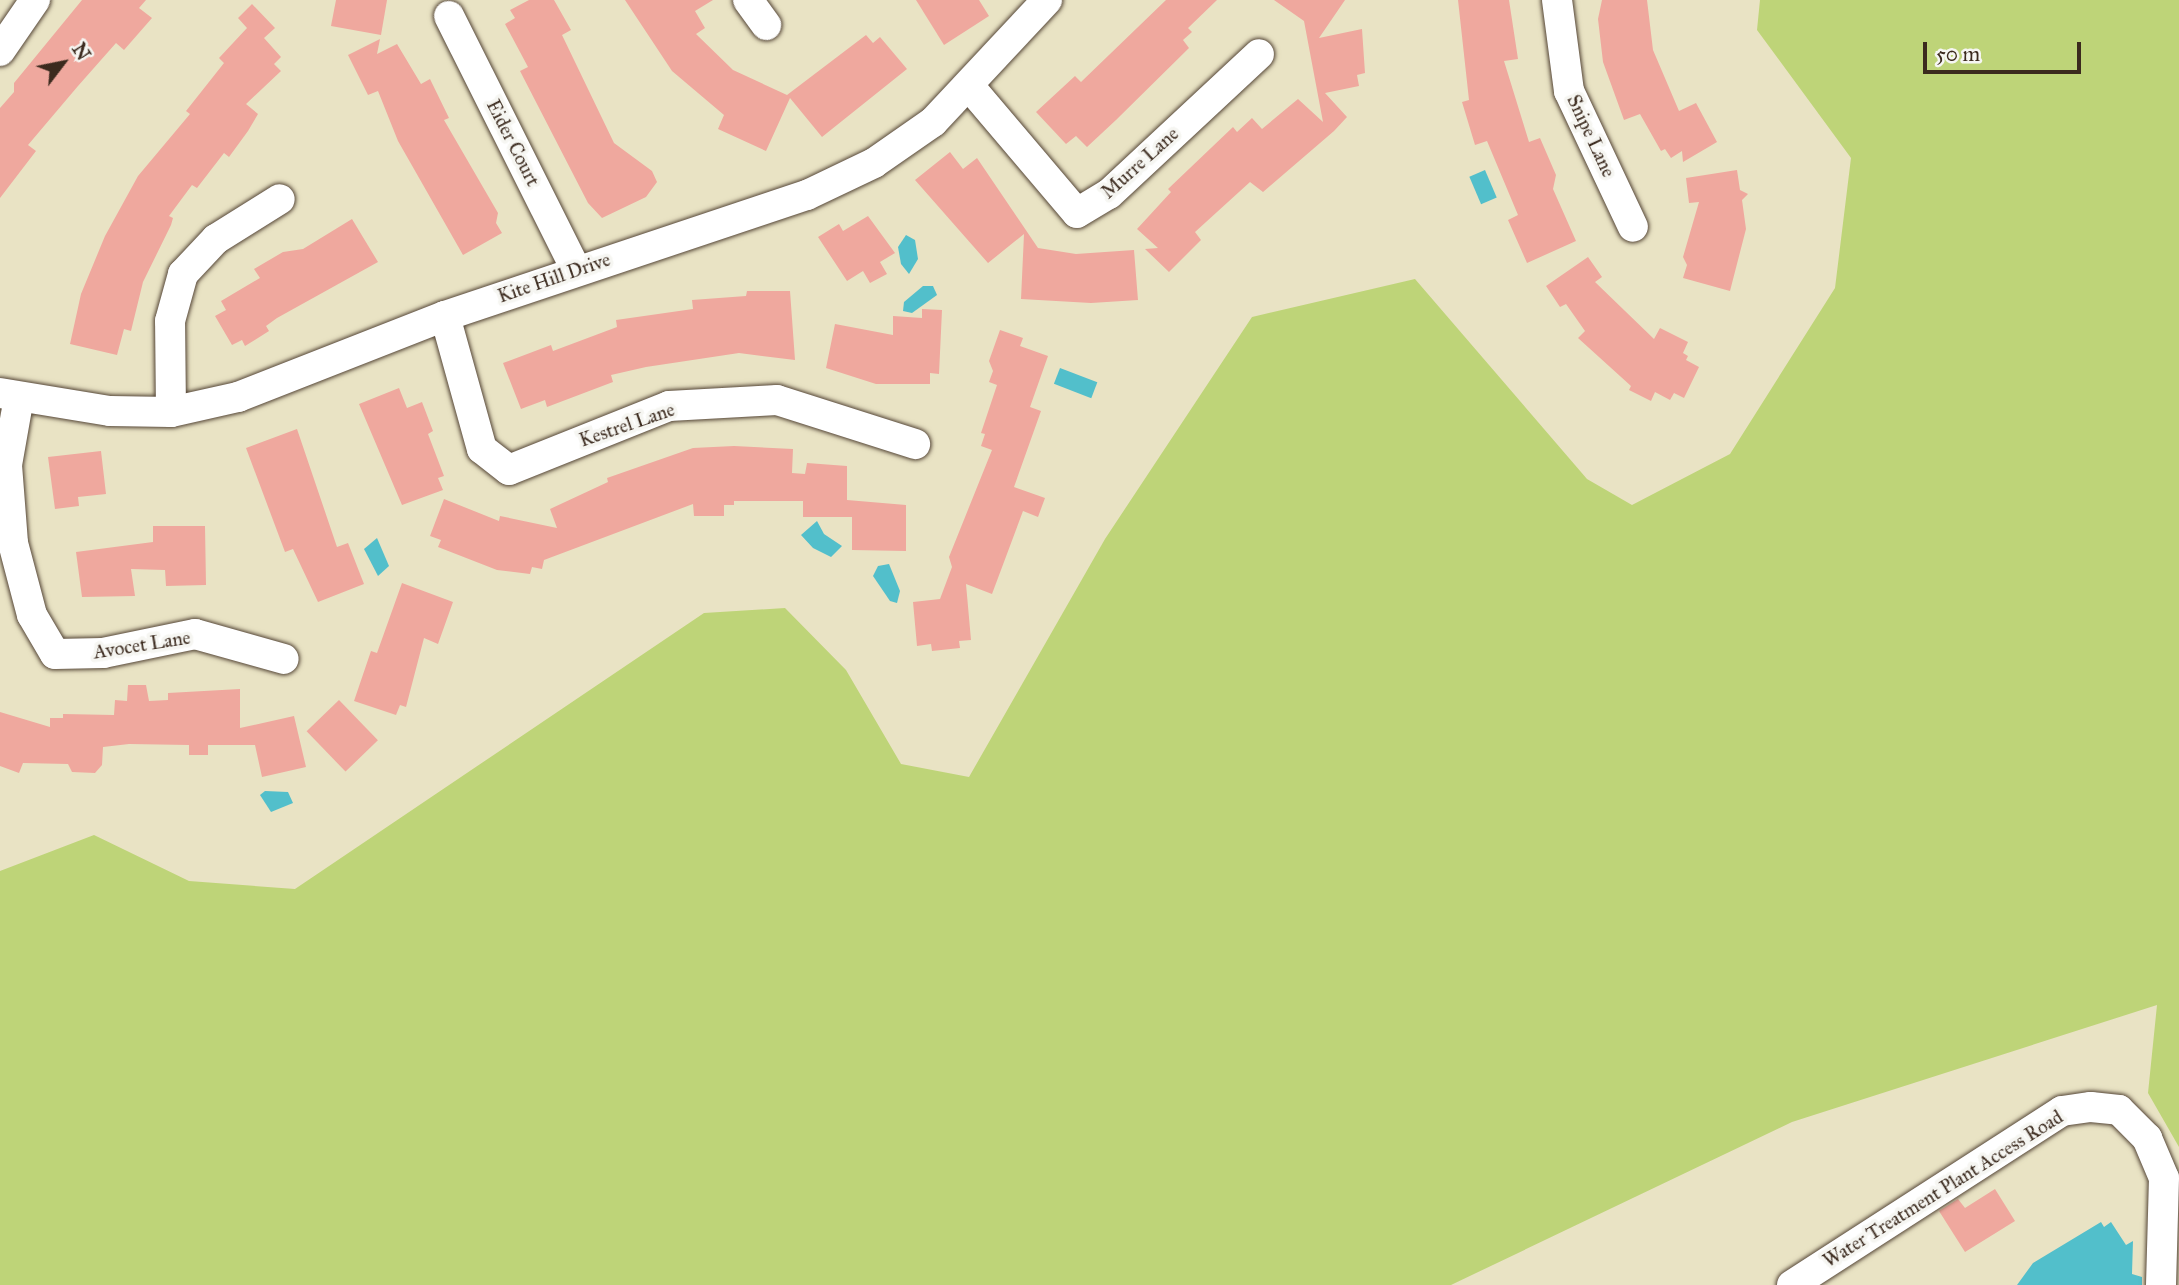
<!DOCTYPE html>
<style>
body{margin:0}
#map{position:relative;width:2179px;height:1285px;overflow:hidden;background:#e9e3c4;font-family:"IM FELL Great Primer",serif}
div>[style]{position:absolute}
.green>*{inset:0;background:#bed478}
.water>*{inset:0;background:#52bfcb;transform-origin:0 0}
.building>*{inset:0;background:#efa89e;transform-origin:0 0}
.roads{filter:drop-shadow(0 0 2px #554637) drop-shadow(0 0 2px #554637)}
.minor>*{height:30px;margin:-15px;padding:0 15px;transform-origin:15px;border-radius:15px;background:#fff}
span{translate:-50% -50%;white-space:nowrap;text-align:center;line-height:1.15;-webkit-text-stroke:7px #f6f6f2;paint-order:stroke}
.street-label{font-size:19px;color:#3b2a1e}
.north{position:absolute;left:28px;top:28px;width:70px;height:70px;-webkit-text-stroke:5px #f6f6f2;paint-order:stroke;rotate:58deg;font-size:19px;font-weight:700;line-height:28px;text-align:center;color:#3b2a1e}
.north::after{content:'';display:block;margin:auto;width:24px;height:32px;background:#3b2a1e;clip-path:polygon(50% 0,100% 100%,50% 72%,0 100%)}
.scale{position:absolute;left:1923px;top:42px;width:158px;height:32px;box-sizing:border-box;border:4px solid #3b2a1e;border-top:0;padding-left:9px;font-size:21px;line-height:24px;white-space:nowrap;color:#3b2a1e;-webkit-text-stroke:5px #f6f6f2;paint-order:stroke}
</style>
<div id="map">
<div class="green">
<div style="clip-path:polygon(1760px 0,2179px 0,2179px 1147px,2148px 1093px,2157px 1005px,1792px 1122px,1451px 1285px,0 1285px,0 871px,94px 835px,189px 881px,295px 889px,704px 613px,785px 608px,846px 670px,901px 764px,969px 777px,1105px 539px,1252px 317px,1415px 279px,1587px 479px,1632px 505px,1730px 454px,1835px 288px,1851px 158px,1757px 30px)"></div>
</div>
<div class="water">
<div style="left:1485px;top:170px;width:30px;height:17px;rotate:67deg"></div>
<div style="clip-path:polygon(906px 235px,915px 240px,918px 259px,909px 274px,901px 264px,898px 247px)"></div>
<div style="clip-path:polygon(923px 286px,933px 286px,937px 295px,912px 313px,903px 311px,904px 302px)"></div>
<div style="left:1060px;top:368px;width:40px;height:17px;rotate:21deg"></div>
<div style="clip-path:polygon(817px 521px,824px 534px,842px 546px,831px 557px,813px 548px,801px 535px)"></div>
<div style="clip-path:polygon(377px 538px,389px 566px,378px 576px,364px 549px)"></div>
<div style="clip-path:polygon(889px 564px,900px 591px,897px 603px,890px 601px,873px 576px,878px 566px)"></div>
<div style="clip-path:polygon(265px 791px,288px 792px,293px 803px,271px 812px,260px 795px)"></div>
<div style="clip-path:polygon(2101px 1222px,2104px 1227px,2111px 1222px,2126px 1245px,2133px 1241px,2132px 1274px,2142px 1277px,2142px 1285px,2017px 1285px,2033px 1263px)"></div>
</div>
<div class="building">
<div style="clip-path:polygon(82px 0,146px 0,139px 8px,152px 18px,124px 50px,116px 43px,78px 86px,28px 145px,36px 151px,0 198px,0 108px,14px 92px,14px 83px)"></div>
<div style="clip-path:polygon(336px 0,387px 0,381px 35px,331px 26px)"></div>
<div style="clip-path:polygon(529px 0,554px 0,571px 30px,562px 35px,614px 143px,652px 171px,657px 182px,646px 197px,602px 218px,588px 203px,520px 71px,528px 67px,505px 24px,515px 18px,510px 10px)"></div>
<div style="clip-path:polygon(625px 0,713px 0,695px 11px,705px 28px,696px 34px,733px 70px,787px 95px,866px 35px,873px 43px,880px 37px,907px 69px,822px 137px,790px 98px,766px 151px,718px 129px,724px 115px,672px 71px)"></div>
<div style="clip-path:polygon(916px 0,979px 0,989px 16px,944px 45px)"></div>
<div style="clip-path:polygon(1166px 0,1217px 0,1188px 28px,1192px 32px,1183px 40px,1189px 48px,1116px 120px,1087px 147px,1076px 136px,1066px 144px,1036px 112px,1075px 76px,1081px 82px)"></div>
<div style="clip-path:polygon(1274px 0,1345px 0,1319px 38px,1362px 29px,1365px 73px,1357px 75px,1359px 86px,1325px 93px,1347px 117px,1334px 131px,1263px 192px,1250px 182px,1195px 232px,1201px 240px,1169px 272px,1145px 249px,1158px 248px,1137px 229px,1171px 192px,1168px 189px,1233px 127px,1237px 132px,1252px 118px,1262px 129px,1298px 99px,1323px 122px,1304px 21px)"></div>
<div style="clip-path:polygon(1458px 0,1509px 0,1518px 59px,1504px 61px,1529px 142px,1540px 138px,1556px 175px,1553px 189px,1576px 241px,1527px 263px,1508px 220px,1518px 215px,1487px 141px,1475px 145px,1462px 102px,1469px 100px)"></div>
<div style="clip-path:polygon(1602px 0,1647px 0,1653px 50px,1679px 111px,1696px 103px,1717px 142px,1683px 162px,1682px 151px,1671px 158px,1665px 149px,1661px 151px,1640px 114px,1624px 120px,1603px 62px,1598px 19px)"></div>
<div style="clip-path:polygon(252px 4px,275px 28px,264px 38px,281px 57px,274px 64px,281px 71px,246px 104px,258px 114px,248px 131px,229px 157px,224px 153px,197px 188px,192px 185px,169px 216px,173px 218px,171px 225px,143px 282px,131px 331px,124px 329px,117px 355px,70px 344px,81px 294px,105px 236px,138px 176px,190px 114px,186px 111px,224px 63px,219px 58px,247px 28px,238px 18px)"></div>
<div style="clip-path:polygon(380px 39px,377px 54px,397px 44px,421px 84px,430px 79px,449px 118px,444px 120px,498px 213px,496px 223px,502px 233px,463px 255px,398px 141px,378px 91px,368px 95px,348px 55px)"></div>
<div style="clip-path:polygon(950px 152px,963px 169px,977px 158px,1038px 248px,1076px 254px,1134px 250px,1138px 300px,1091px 303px,1021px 299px,1024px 234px,988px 263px,915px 180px)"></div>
<div style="clip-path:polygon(1737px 170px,1740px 190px,1748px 194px,1742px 200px,1746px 229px,1730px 291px,1683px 278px,1687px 265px,1683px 257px,1699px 202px,1689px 203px,1686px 178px)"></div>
<div style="clip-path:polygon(868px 216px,895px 253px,880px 262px,887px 274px,870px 283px,863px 271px,847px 281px,818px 237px,839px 224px,843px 231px)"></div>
<div style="clip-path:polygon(352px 219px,378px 262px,277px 318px,266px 326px,269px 331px,245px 346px,242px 340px,232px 345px,215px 316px,226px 310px,221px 301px,260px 278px,254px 269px,283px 252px,303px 249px)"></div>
<div style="clip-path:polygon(1588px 257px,1602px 277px,1595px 282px,1654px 339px,1660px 328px,1688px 342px,1683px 353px,1688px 356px,1686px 360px,1699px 367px,1684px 398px,1674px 393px,1670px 400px,1655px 392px,1651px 401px,1629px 390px,1631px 386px,1578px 338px,1585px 331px,1566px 304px,1560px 307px,1546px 286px)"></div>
<div style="clip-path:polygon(747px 291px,790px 291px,795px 360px,739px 353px,646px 367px,611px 375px,613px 382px,547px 407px,545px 400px,521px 409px,503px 363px,551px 345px,553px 351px,617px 327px,616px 320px,693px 309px,692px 300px,746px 296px)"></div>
<div style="clip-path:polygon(922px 309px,942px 310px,939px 374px,930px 373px,930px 384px,876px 384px,826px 368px,835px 324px,893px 335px,893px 316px,922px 318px)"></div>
<div style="clip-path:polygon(1000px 330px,1023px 338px,1020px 346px,1048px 356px,1030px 407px,1041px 411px,1014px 487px,1045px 498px,1038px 517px,1023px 511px,992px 594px,966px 584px,971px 640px,959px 641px,960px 648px,932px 651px,931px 644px,917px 646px,913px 602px,940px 599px,952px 567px,949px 557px,992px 450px,981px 446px,985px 434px,981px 433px,997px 385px,989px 382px,993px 371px,989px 361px)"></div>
<div style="clip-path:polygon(399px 388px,407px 408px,422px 402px,433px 431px,428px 434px,444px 476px,438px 478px,443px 490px,402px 505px,359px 404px)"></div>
<div style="clip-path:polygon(297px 429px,337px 547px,348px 543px,364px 584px,318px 602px,293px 549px,285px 552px,246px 448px)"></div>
<div style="clip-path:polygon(734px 446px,793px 449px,792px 473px,805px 474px,807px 463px,847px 466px,847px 500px,906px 505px,906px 551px,852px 550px,852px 517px,803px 517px,803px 501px,734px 501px,734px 505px,724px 505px,724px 516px,694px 516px,693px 504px,544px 560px,542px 569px,532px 567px,530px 574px,497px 570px,438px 547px,441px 540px,430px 536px,444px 499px,499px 521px,500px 516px,557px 528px,550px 509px,608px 482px,607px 478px,693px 448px)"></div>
<div style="clip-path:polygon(101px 451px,106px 494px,78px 497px,79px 506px,55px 509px,48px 457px)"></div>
<div style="clip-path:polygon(153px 526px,205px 526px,206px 585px,166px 586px,165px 570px,131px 569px,135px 596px,82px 597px,76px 552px,153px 542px)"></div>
<div style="clip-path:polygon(402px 583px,453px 602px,438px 644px,424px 638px,406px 707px,400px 705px,396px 715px,354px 701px,371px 651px,377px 653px)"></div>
<div style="clip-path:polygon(128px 685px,146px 685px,149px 701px,168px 700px,168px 693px,240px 689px,240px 728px,294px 716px,306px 767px,262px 777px,255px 745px,208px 745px,208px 755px,189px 755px,189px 745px,129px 744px,103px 747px,102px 765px,95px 773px,72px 772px,68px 764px,23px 763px,19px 773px,0 766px,0 712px,50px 727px,50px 718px,63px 718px,63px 714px,114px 715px,115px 700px,127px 701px)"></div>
<div style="left:339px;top:700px;width:56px;height:45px;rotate:46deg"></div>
<div style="clip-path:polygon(1995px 1189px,2015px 1221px,1965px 1252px,1939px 1211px,1958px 1199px,1965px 1208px)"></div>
</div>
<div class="roads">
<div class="minor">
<div style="left:748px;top:0;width:31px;rotate:54deg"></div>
<div style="left:1557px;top:0;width:92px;rotate:82.5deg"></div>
<div style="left:1569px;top:91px;width:150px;rotate:64.8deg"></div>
<div style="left:449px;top:16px;width:284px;rotate:63.4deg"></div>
<div style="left:0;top:51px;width:62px;rotate:-55.5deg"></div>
<div style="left:970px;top:87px;width:165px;rotate:49.7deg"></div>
<div style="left:1077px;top:213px;width:37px;rotate:-31deg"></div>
<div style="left:1109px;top:194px;width:205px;rotate:-43deg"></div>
<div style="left:445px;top:316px;width:138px;rotate:74.5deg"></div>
<div style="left:482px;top:449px;width:34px;rotate:38deg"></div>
<div style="left:509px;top:470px;width:172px;rotate:-21.8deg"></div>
<div style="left:669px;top:406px;width:108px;rotate:-3.2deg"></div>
<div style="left:777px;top:400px;width:145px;rotate:17.7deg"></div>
<div style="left:0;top:393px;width:111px;rotate:9.3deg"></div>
<div style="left:110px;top:411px;width:61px;rotate:0.9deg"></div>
<div style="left:171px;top:412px;width:69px;rotate:-12.6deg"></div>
<div style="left:238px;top:397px;width:222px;rotate:-21.4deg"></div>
<div style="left:445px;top:316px;width:382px;rotate:-18.5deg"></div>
<div style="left:807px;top:195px;width:74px;rotate:-25.5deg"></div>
<div style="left:874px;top:163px;width:72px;rotate:-34.8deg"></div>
<div style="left:933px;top:122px;width:167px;rotate:-46.9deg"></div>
<div style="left:19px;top:397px;width:69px;rotate:100deg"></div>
<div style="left:7px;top:465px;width:78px;rotate:85.6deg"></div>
<div style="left:13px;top:543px;width:74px;rotate:75.2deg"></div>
<div style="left:32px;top:615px;width:45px;rotate:59.5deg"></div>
<div style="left:55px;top:654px;width:48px;rotate:-1.2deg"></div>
<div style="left:103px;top:653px;width:94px;rotate:-11.7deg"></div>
<div style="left:195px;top:634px;width:92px;rotate:15.7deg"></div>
<div style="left:171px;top:412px;width:91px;rotate:-90.6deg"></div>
<div style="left:170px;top:321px;width:49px;rotate:-74.5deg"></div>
<div style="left:183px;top:274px;width:48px;rotate:-46.7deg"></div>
<div style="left:216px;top:239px;width:75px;rotate:-32deg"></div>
<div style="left:1792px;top:1285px;width:321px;rotate:-32.8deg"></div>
<div style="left:2062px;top:1111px;width:29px;rotate:-8deg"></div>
<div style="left:2091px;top:1107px;width:28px;rotate:6deg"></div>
<div style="left:2119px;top:1110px;width:40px;rotate:45deg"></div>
<div style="left:2147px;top:1138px;width:43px;rotate:67deg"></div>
<div style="left:2164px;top:1178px;width:107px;rotate:91.6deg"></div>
</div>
</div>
<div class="street-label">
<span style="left:1591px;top:136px;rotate:65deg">Snipe Lane</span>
<span style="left:513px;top:143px;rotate:63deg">Eider Court</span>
<span style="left:1140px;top:163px;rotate:-42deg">Murre Lane</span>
<span style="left:554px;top:278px;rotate:-19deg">Kite Hill Drive</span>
<span style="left:627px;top:425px;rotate:-19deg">Kestrel Lane</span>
<span style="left:142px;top:645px;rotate:-9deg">Avocet Lane</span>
<span style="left:1943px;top:1189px;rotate:-32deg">Water Treatment Plant Access Road</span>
</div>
<div class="north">N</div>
<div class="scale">50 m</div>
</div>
